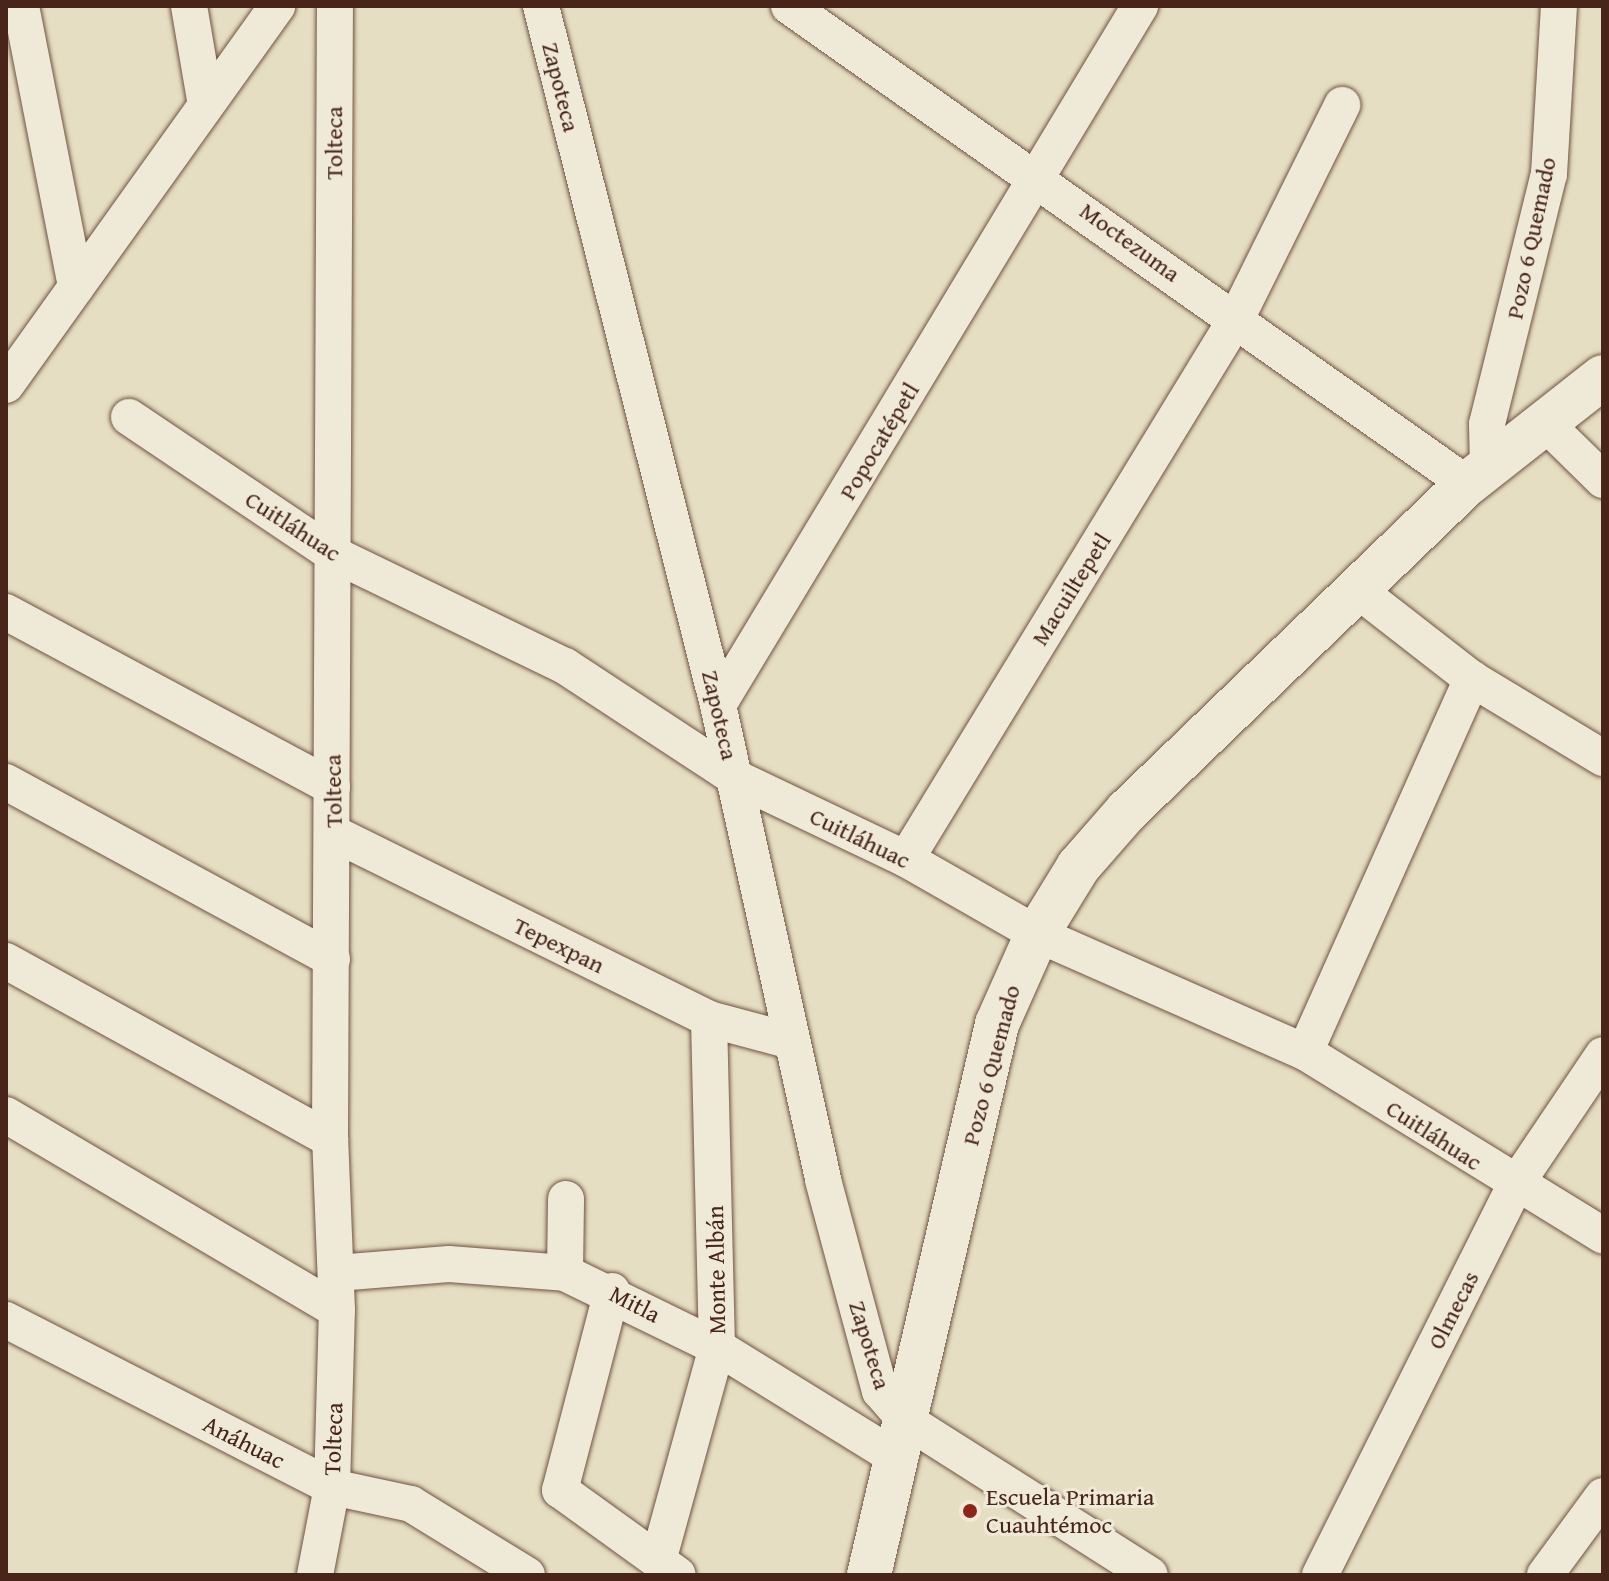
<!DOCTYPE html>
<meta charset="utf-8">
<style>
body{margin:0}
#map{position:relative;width:1609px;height:1581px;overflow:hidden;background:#e6dec2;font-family:"Gentium Book Plus",serif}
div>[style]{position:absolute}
.roads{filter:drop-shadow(0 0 2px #705342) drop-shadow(0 0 2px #705342)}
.street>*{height:36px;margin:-18px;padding:0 18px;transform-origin:18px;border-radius:18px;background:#efead7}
.secondary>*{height:44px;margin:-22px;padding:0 22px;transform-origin:22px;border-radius:22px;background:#efead7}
.dots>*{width:22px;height:22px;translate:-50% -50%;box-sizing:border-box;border:4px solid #efead7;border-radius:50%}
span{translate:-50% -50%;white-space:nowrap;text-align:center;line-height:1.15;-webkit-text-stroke:6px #efead7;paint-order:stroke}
.street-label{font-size:24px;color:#482518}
.poi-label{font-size:24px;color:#482518}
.left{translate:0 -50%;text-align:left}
.frame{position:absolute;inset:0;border:8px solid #482518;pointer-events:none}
</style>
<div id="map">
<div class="roads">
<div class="street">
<div style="left:21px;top:6px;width:286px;rotate:78.9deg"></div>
<div style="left:189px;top:6px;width:95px;rotate:80.3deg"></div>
<div style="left:541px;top:6px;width:721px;rotate:75.79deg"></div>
<div style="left:718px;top:705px;width:486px;rotate:77.5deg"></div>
<div style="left:823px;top:1180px;width:219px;rotate:74.9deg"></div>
<div style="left:880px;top:1391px;width:37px;rotate:49deg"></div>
<div style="left:904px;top:1419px;width:291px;rotate:32.4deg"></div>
<div style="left:789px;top:6px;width:830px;rotate:35.18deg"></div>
<div style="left:6px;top:385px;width:466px;rotate:-54.4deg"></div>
<div style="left:129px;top:417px;width:246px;rotate:33.9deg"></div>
<div style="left:333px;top:554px;width:258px;rotate:25.8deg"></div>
<div style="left:565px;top:666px;width:202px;rotate:33.3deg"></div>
<div style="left:734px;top:777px;width:191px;rotate:25.5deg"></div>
<div style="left:906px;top:859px;width:151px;rotate:29.8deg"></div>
<div style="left:1037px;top:934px;width:293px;rotate:23.8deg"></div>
<div style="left:1305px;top:1052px;width:350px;rotate:31.6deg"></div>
<div style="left:1544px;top:422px;width:83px;rotate:44.5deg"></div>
<div style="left:1488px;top:466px;width:42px;rotate:-91.4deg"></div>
<div style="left:1487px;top:424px;width:258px;rotate:-76.1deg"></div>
<div style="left:1549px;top:174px;width:168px;rotate:-86.6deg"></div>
<div style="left:1355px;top:588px;width:148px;rotate:37.9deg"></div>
<div style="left:1472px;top:679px;width:153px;rotate:31.1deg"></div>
<div style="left:6px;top:612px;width:370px;rotate:28.2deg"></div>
<div style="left:718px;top:705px;width:817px;rotate:-58.88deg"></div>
<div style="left:6px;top:782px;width:371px;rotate:28.5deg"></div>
<div style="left:333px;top:833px;width:419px;rotate:26.3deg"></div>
<div style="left:709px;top:1019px;width:85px;rotate:15deg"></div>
<div style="left:906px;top:859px;width:633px;rotate:-58.57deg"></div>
<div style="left:1236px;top:319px;width:239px;rotate:-63.6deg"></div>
<div style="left:6px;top:961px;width:370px;rotate:28.8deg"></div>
<div style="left:1305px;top:1052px;width:409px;rotate:-65.9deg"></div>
<div style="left:6px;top:1115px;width:384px;rotate:30.5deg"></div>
<div style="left:337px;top:1273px;width:112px;rotate:-4.6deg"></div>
<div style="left:449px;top:1264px;width:116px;rotate:4.4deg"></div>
<div style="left:565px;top:1273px;width:169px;rotate:26deg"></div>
<div style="left:717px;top:1347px;width:211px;rotate:31.7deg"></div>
<div style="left:565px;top:1273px;width:74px;rotate:-89.2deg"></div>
<div style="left:612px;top:1291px;width:206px;rotate:104.6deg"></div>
<div style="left:560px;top:1490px;width:145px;rotate:35.8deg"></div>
<div style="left:6px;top:1320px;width:366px;rotate:27.1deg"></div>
<div style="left:332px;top:1487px;width:81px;rotate:12.1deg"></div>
<div style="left:411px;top:1504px;width:136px;rotate:31.5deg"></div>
<div style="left:658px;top:1561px;width:222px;rotate:-74.6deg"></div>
<div style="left:717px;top:1347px;width:328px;rotate:-91.4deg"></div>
<div style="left:315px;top:1575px;width:90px;rotate:-79.1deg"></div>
<div style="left:332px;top:1487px;width:177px;rotate:-88.4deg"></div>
<div style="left:337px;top:1310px;width:171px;rotate:-92.3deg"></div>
<div style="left:330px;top:1139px;width:1133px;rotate:-89.75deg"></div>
<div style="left:1320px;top:1575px;width:434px;rotate:-63.4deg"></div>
<div style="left:1514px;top:1187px;width:159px;rotate:-56deg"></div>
<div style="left:1545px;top:1575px;width:98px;rotate:-53.7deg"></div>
</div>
<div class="secondary">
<div style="left:869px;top:1575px;width:566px;rotate:-76.92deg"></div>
<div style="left:997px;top:1024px;width:98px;rotate:-66deg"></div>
<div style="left:1037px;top:934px;width:79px;rotate:-58.5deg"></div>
<div style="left:1078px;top:867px;width:74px;rotate:-48.8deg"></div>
<div style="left:1127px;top:811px;width:472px;rotate:-43.9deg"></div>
<div style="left:1467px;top:484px;width:173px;rotate:-38.2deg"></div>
</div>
</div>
<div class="dots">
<div style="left:970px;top:1511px;background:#8f2418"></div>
</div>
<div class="street-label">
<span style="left:561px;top:87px;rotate:76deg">Zapoteca</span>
<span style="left:334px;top:143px;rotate:-90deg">Tolteca</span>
<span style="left:1531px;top:238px;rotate:-78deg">Pozo 6 Quemado</span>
<span style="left:1130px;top:242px;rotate:36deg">Moctezuma</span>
<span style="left:879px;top:441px;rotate:-59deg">Popocatépetl</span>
<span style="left:293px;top:526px;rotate:33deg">Cuitláhuac</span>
<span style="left:1071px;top:589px;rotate:-58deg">Macuiltepetl</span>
<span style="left:720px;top:715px;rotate:77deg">Zapoteca</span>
<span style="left:333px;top:791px;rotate:-91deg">Tolteca</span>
<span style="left:860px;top:838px;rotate:26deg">Cuitláhuac</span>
<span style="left:559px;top:945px;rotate:26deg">Tepexpan</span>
<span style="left:991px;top:1065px;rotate:-75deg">Pozo 6 Quemado</span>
<span style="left:1434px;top:1135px;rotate:33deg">Cuitláhuac</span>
<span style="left:716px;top:1270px;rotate:-91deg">Monte Albán</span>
<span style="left:635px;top:1304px;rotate:27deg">Mitla</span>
<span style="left:1453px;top:1310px;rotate:-63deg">Olmecas</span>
<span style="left:870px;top:1345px;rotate:73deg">Zapoteca</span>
<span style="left:333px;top:1439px;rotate:-88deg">Tolteca</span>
<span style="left:244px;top:1442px;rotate:27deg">Anáhuac</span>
</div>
<div class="poi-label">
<span class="left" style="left:986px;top:1511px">Escuela Primaria<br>Cuauhtémoc</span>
</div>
<div class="frame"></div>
</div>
